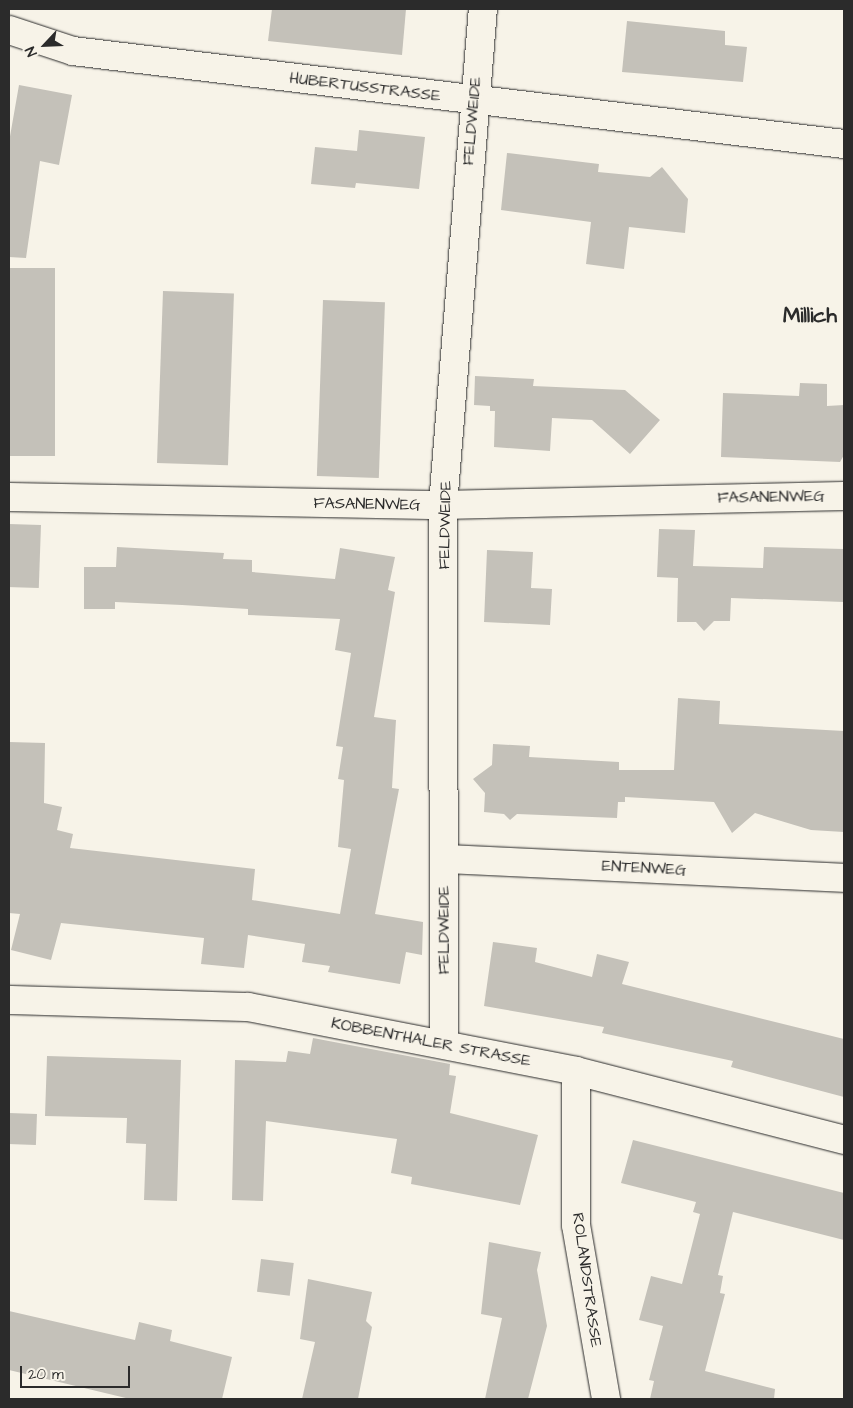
<!DOCTYPE html>
<style>
body{margin:0}
#map{position:relative;width:853px;height:1408px;overflow:hidden;background:#f7f3e8;font-family:"Architects Daughter",sans-serif}
div>[style]{position:absolute}
.building>*{inset:0;background:#c4c1b9;transform-origin:0 0}
.roads{filter:drop-shadow(0 0 1px #2b2b2b) drop-shadow(0 0 1px #2b2b2b)}
.minor>*{height:28px;margin:-14px;padding:0 14px;transform-origin:14px;border-radius:14px;background:#f7f3e8}
span{translate:-50% -50%;white-space:nowrap;text-align:center;line-height:1.15;-webkit-text-stroke:5px #f7f3e8;paint-order:stroke}
.street-label{font-size:16px;color:#2b2b2b}
.district-label{font-size:21px;color:#2b2b2b;font-weight:700}
.frame{position:absolute;inset:0;border:10px solid #2b2b2b;pointer-events:none}
.north{position:absolute;left:20px;top:20px;width:50px;height:50px;-webkit-text-stroke:4px #f7f3e8;paint-order:stroke;rotate:245deg;font-size:14px;font-weight:700;line-height:20px;text-align:center;color:#2b2b2b}
.north::after{content:'';display:block;margin:auto;width:18px;height:22px;background:#2b2b2b;clip-path:polygon(50% 0,100% 100%,50% 72%,0 100%)}
.scale{position:absolute;left:20px;top:1366px;width:110px;height:22px;box-sizing:border-box;border:2px solid #2b2b2b;border-top:0;padding-left:6px;font-size:15px;line-height:18px;white-space:nowrap;color:#2b2b2b;-webkit-text-stroke:4px #f7f3e8;paint-order:stroke}
</style>
<div id="map">
<div class="building">
<div style="clip-path:polygon(272px 9px,406px 9px,402px 55px,268px 41px)"></div>
<div style="clip-path:polygon(627px 21px,725px 31px,725px 45px,747px 47px,743px 82px,622px 72px)"></div>
<div style="clip-path:polygon(19px 85px,72px 95px,59px 165px,40px 161px,26px 258px,9px 257px,9px 142px)"></div>
<div style="clip-path:polygon(359px 130px,425px 137px,419px 189px,356px 183px,355px 188px,311px 184px,315px 147px,357px 151px)"></div>
<div style="clip-path:polygon(507px 153px,599px 164px,598px 172px,650px 177px,662px 167px,688px 199px,685px 233px,629px 227px,624px 269px,586px 264px,591px 222px,501px 210px)"></div>
<div style="left:9px;top:268px;width:46px;height:188px"></div>
<div style="left:163px;top:291px;width:71px;height:172px;rotate:2deg"></div>
<div style="left:323px;top:300px;width:62px;height:176px;rotate:2deg"></div>
<div style="clip-path:polygon(475px 376px,534px 379px,533px 386px,625px 390px,660px 420px,630px 454px,592px 420px,552px 418px,550px 451px,494px 447px,495px 411px,490px 411px,490px 406px,474px 405px)"></div>
<div style="clip-path:polygon(800px 383px,827px 384px,827px 406px,844px 405px,844px 455px,840px 462px,721px 457px,723px 393px,799px 396px)"></div>
<div style="left:9px;top:524px;width:32px;height:63px;rotate:2deg"></div>
<div style="clip-path:polygon(659px 529px,695px 530px,693px 566px,763px 568px,764px 547px,844px 549px,844px 602px,731px 598px,730px 621px,714px 621px,704px 631px,696px 622px,677px 622px,678px 578px,657px 577px)"></div>
<div style="clip-path:polygon(117px 547px,224px 553px,223px 559px,252px 560px,252px 572px,335px 579px,340px 548px,395px 557px,388px 590px,395px 592px,374px 717px,396px 720px,392px 788px,399px 789px,375px 914px,423px 922px,422px 955px,406px 952px,400px 984px,328px 972px,330px 966px,302px 962px,305px 944px,248px 935px,244px 968px,201px 964px,204px 938px,61px 923px,51px 960px,11px 950px,20px 914px,9px 913px,9px 742px,45px 743px,44px 803px,62px 807px,57px 830px,73px 834px,70px 848px,255px 869px,252px 900px,340px 914px,351px 849px,338px 847px,344px 780px,338px 779px,343px 747px,336px 746px,351px 653px,335px 650px,340px 619px,248px 615px,248px 609px,182px 605px,115px 602px,115px 609px,84px 609px,84px 567px,116px 567px)"></div>
<div style="clip-path:polygon(487px 550px,533px 552px,531px 588px,552px 589px,550px 625px,484px 622px)"></div>
<div style="clip-path:polygon(678px 698px,720px 701px,719px 724px,844px 731px,844px 832px,811px 830px,755px 813px,732px 833px,714px 802px,625px 797px,625px 802px,618px 802px,617px 818px,517px 814px,510px 820px,504px 814px,484px 812px,485px 793px,473px 779px,492px 765px,493px 744px,530px 746px,529px 757px,619px 762px,619px 770px,674px 770px)"></div>
<div style="clip-path:polygon(493px 942px,537px 948px,535px 962px,592px 977px,597px 954px,629px 962px,622px 984px,844px 1039px,844px 1097px,731px 1067px,733px 1061px,602px 1033px,604px 1027px,484px 1006px)"></div>
<div style="clip-path:polygon(313px 1038px,450px 1064px,449px 1075px,456px 1076px,450px 1113px,538px 1135px,520px 1205px,411px 1184px,412px 1177px,391px 1173px,397px 1139px,266px 1121px,263px 1201px,232px 1200px,235px 1060px,286px 1062px,288px 1051px,310px 1054px)"></div>
<div style="clip-path:polygon(47px 1056px,181px 1060px,177px 1201px,144px 1200px,146px 1144px,126px 1143px,127px 1118px,45px 1116px)"></div>
<div style="left:9px;top:1113px;width:28px;height:31px;rotate:2deg"></div>
<div style="clip-path:polygon(633px 1140px,844px 1193px,844px 1240px,733px 1212px,718px 1275px,723px 1276px,720px 1293px,725px 1294px,705px 1371px,775px 1389px,774px 1399px,650px 1399px,654px 1381px,649px 1380px,663px 1326px,639px 1320px,651px 1276px,682px 1284px,700px 1214px,693px 1212px,696px 1202px,621px 1183px)"></div>
<div style="clip-path:polygon(489px 1242px,541px 1252px,537px 1270px,547px 1326px,528px 1399px,485px 1399px,502px 1318px,481px 1314px)"></div>
<div style="left:261px;top:1259px;width:33px;height:33px;rotate:7deg"></div>
<div style="clip-path:polygon(308px 1279px,372px 1292px,366px 1321px,372px 1327px,358px 1399px,302px 1399px,315px 1342px,300px 1339px)"></div>
<div style="clip-path:polygon(9px 1311px,135px 1340px,139px 1322px,172px 1330px,170px 1341px,232px 1357px,222px 1399px,130px 1399px,9px 1370px)"></div>
</div>
<div class="roads">
<div class="minor">
<div style="left:9px;top:30px;width:67px;rotate:18.2deg"></div>
<div style="left:73px;top:51px;width:777px;rotate:6.88deg"></div>
<div style="left:9px;top:497px;width:434px;rotate:1.1deg"></div>
<div style="left:443px;top:505px;width:401px;rotate:-1.3deg"></div>
<div style="left:445px;top:859px;width:399px;rotate:2.7deg"></div>
<div style="left:9px;top:1000px;width:239px;rotate:1.7deg"></div>
<div style="left:248px;top:1007px;width:334px;rotate:11deg"></div>
<div style="left:576px;top:1071px;width:277px;rotate:14.4deg"></div>
<div style="left:444px;top:1043px;width:538px;rotate:-90.11deg"></div>
<div style="left:443px;top:505px;width:498px;rotate:-85.4deg"></div>
<div style="left:576px;top:1071px;width:154px;rotate:90deg"></div>
<div style="left:576px;top:1225px;width:177px;rotate:80.2deg"></div>
</div>
</div>
<div class="street-label">
<span style="left:365px;top:87px;rotate:7deg">HUBERTUSSTRASSE</span>
<span style="left:472px;top:121px;rotate:-85deg">FELDWEIDE</span>
<span style="left:771px;top:497px;rotate:-1deg">FASANENWEG</span>
<span style="left:367px;top:504px;rotate:1deg">FASANENWEG</span>
<span style="left:445px;top:525px;rotate:-89deg">FELDWEIDE</span>
<span style="left:644px;top:868px;rotate:3deg">ENTENWEG</span>
<span style="left:444px;top:930px;rotate:-90deg">FELDWEIDE</span>
<span style="left:431px;top:1042px;rotate:11deg">KOBBENTHALER STRASSE</span>
<span style="left:587px;top:1280px;rotate:82deg">ROLANDSTRASSE</span>
</div>
<div class="district-label">
<span style="left:810px;top:316px">Millich</span>
</div>
<div class="frame"></div>
<div class="north">N</div>
<div class="scale">20 m</div>
</div>
